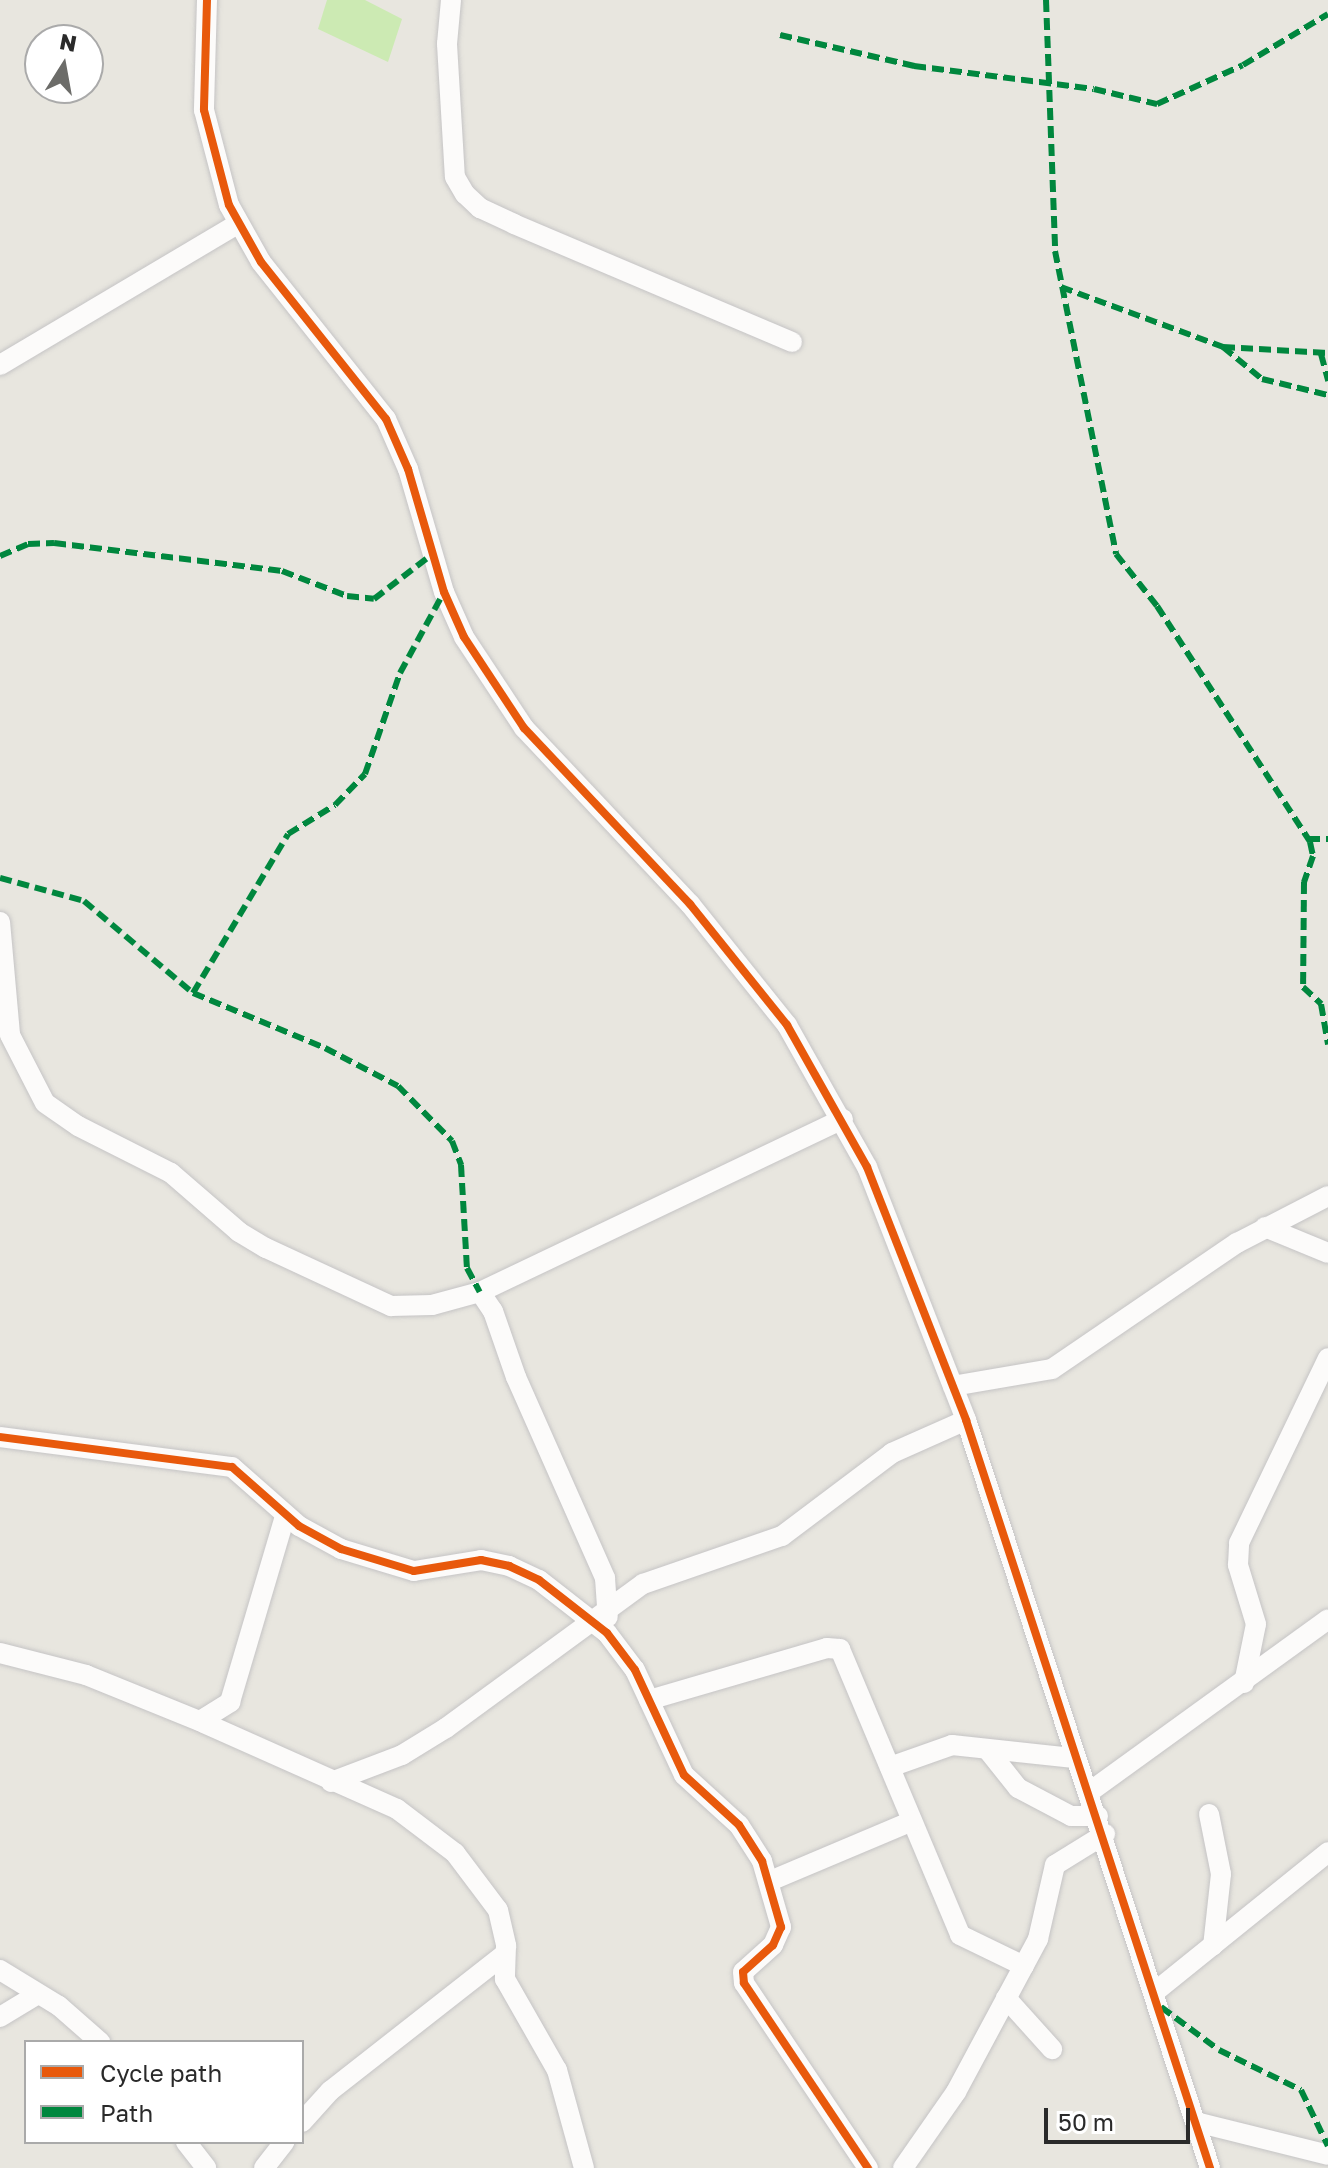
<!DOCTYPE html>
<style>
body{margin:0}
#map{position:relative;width:1328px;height:2168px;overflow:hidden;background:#e8e6df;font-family:"Golos Text",sans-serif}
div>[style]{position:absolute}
.pitch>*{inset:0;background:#cceab3}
.roads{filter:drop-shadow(0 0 2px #c5c4c5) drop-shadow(0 0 2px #c5c4c5)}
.minor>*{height:20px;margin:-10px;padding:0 10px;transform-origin:10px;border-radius:10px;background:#fcfbfa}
.quiet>*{height:6px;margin-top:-3px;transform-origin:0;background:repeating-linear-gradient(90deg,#00873e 0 12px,transparent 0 18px)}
.cycleway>*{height:8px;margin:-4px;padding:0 4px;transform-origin:4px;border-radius:4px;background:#e8590c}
span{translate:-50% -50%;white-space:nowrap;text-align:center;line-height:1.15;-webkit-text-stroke:8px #fff;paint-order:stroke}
.legend{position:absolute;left:24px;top:2040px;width:280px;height:104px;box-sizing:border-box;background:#fff;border:2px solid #aaa;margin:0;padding:10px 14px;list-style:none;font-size:24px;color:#2a2a2a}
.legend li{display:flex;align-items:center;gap:16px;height:40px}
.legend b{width:40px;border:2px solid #aaa}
.north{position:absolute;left:24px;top:24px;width:80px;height:80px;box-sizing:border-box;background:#fff;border:2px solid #aaa;border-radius:50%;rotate:11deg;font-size:22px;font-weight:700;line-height:32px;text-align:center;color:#2a2a2a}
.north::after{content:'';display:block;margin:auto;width:28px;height:36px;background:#6c6c69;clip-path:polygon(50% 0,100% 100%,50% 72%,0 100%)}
.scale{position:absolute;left:1044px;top:2108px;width:146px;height:36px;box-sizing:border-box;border:4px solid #2a2a2a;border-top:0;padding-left:10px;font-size:24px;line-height:28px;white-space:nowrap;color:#2a2a2a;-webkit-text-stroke:6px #fff;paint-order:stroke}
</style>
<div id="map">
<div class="pitch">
<div style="clip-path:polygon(327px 0,365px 0,402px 19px,388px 62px,318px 29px)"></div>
</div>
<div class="roads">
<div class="minor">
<div style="left:207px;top:0;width:110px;rotate:91.6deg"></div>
<div style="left:204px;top:110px;width:98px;rotate:75.3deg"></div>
<div style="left:229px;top:205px;width:65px;rotate:60.7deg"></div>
<div style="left:261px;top:262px;width:201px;rotate:51.5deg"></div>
<div style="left:386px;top:419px;width:55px;rotate:66.3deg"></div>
<div style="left:408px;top:469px;width:128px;rotate:73.7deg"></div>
<div style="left:444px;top:592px;width:49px;rotate:66deg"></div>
<div style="left:464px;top:637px;width:109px;rotate:56.6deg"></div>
<div style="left:524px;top:728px;width:242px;rotate:46.7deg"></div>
<div style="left:690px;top:904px;width:155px;rotate:51.3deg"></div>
<div style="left:787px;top:1025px;width:163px;rotate:60.6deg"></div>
<div style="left:867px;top:1167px;width:272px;rotate:68.6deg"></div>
<div style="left:966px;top:1420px;width:787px;rotate:71.93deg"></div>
<div style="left:451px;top:0;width:44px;rotate:95.2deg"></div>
<div style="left:447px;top:44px;width:133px;rotate:86.6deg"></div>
<div style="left:455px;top:177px;width:20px;rotate:60deg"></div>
<div style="left:465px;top:194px;width:21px;rotate:43deg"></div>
<div style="left:480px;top:208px;width:38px;rotate:25deg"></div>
<div style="left:514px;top:224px;width:302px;rotate:23deg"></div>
<div style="left:0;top:365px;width:276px;rotate:-30.7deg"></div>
<div style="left:0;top:922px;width:113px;rotate:84.9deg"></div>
<div style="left:10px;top:1035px;width:76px;rotate:62.8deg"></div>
<div style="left:45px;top:1103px;width:40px;rotate:34.9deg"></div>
<div style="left:78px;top:1126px;width:104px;rotate:26.8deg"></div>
<div style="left:171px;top:1173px;width:90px;rotate:40.9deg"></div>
<div style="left:239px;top:1232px;width:31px;rotate:31deg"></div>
<div style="left:266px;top:1248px;width:138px;rotate:24.9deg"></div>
<div style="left:391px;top:1306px;width:41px;rotate:-1.4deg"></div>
<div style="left:432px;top:1305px;width:50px;rotate:-15.2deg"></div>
<div style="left:480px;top:1292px;width:402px;rotate:-25.5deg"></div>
<div style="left:1265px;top:1227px;width:68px;rotate:22.4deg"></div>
<div style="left:480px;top:1292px;width:23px;rotate:56deg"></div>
<div style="left:493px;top:1311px;width:70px;rotate:70.8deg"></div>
<div style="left:516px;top:1377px;width:220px;rotate:66.1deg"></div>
<div style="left:605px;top:1578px;width:39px;rotate:86deg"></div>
<div style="left:953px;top:1386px;width:100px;rotate:-9.7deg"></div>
<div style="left:1052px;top:1369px;width:224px;rotate:-34.3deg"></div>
<div style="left:1237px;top:1243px;width:102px;rotate:-27.3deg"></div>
<div style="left:0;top:1437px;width:234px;rotate:7.4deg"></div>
<div style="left:232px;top:1467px;width:89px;rotate:41.4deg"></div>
<div style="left:299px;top:1526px;width:48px;rotate:28.7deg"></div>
<div style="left:341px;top:1549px;width:76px;rotate:16.8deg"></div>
<div style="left:414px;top:1571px;width:68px;rotate:-9.3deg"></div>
<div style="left:481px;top:1560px;width:29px;rotate:12deg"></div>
<div style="left:509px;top:1566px;width:33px;rotate:25deg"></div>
<div style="left:539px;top:1580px;width:86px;rotate:37.9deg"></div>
<div style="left:607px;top:1633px;width:46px;rotate:52.9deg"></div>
<div style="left:635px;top:1670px;width:116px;rotate:65deg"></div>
<div style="left:684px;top:1775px;width:74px;rotate:42.3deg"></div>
<div style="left:739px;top:1825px;width:43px;rotate:57.4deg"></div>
<div style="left:762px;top:1861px;width:69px;rotate:73.9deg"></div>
<div style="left:781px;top:1927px;width:20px;rotate:114deg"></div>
<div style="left:773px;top:1945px;width:40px;rotate:138deg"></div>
<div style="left:743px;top:1972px;width:11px;rotate:85deg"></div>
<div style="left:744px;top:1983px;width:223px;rotate:56.2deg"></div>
<div style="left:0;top:1653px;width:89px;rotate:14.3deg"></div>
<div style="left:86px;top:1675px;width:127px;rotate:22.1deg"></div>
<div style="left:204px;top:1723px;width:211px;rotate:24deg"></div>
<div style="left:397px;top:1809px;width:73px;rotate:37.2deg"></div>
<div style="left:455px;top:1853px;width:71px;rotate:53deg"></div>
<div style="left:498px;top:1910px;width:37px;rotate:77deg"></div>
<div style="left:506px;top:1946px;width:33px;rotate:92deg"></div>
<div style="left:505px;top:1979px;width:105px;rotate:60.3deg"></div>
<div style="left:557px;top:2070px;width:102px;rotate:74.6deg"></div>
<div style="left:1244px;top:1683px;width:60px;rotate:-78.5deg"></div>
<div style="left:1256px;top:1624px;width:62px;rotate:-107deg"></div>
<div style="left:1238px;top:1565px;width:22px;rotate:-87deg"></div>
<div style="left:1239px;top:1543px;width:205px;rotate:-64.3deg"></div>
<div style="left:649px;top:1700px;width:185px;rotate:-16.3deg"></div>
<div style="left:827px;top:1648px;width:13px;rotate:4deg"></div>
<div style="left:840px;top:1649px;width:310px;rotate:67.2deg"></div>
<div style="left:960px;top:1935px;width:71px;rotate:25.8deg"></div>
<div style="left:200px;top:1721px;width:36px;rotate:-32deg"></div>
<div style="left:230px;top:1702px;width:194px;rotate:-73.5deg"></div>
<div style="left:987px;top:1749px;width:50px;rotate:51.5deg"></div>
<div style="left:1018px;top:1788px;width:60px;rotate:27.8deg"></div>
<div style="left:1071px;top:1816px;width:27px"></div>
<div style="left:890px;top:1767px;width:66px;rotate:-19.5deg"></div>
<div style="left:952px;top:1745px;width:123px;rotate:6.1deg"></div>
<div style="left:331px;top:1782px;width:76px;rotate:-20.8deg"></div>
<div style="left:402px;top:1755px;width:52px;rotate:-31.5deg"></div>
<div style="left:446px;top:1728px;width:244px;rotate:-36.2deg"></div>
<div style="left:643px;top:1584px;width:147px;rotate:-19.1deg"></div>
<div style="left:782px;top:1536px;width:138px;rotate:-37deg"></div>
<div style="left:892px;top:1453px;width:81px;rotate:-24deg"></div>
<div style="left:1088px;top:1793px;width:296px;rotate:-35.9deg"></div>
<div style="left:1209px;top:1814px;width:61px;rotate:78.7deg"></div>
<div style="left:1221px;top:1874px;width:72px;rotate:96.3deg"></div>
<div style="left:770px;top:1881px;width:154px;rotate:-22.9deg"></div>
<div style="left:0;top:1970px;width:69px;rotate:31.4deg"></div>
<div style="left:59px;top:2006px;width:55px;rotate:41.3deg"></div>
<div style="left:1156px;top:1991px;width:221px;rotate:-38.9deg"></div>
<div style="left:1006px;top:1998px;width:69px;rotate:48deg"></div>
<div style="left:0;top:2017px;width:44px;rotate:-31.2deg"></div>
<div style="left:302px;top:2122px;width:42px;rotate:-47.9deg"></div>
<div style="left:330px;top:2091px;width:222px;rotate:-38.1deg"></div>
<div style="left:1196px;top:2122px;width:136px;rotate:14deg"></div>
<div style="left:186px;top:2142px;width:33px;rotate:52deg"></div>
<div style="left:264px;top:2168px;width:33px;rotate:-52deg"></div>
<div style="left:903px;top:2168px;width:93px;rotate:-55.1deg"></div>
<div style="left:956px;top:2092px;width:174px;rotate:-61.8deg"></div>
<div style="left:1038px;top:1939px;width:76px;rotate:-77.1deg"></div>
<div style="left:1055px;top:1865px;width:59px;rotate:-31.8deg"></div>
</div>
</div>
<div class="quiet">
<div style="left:1046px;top:0;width:251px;rotate:87.9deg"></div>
<div style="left:1055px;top:251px;width:309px;rotate:78.6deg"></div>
<div style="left:1116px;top:554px;width:66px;rotate:51.7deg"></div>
<div style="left:1157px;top:606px;width:281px;rotate:57deg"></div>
<div style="left:1310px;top:842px;width:14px;rotate:78deg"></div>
<div style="left:1313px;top:856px;width:28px;rotate:109deg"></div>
<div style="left:1304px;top:882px;width:105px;rotate:90.5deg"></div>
<div style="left:1303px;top:987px;width:25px;rotate:43deg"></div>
<div style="left:1321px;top:1004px;width:41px;rotate:80.1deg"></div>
<div style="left:780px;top:35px;width:138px;rotate:13deg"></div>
<div style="left:914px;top:66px;width:181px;rotate:7.3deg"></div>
<div style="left:1094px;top:89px;width:65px;rotate:13.4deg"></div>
<div style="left:1157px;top:104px;width:94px;rotate:-24.4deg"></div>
<div style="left:1243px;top:65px;width:99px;rotate:-31deg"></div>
<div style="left:1061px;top:287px;width:173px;rotate:20.3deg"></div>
<div style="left:1223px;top:347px;width:105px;rotate:3.3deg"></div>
<div style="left:1223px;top:347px;width:50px;rotate:39.4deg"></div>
<div style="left:1262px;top:379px;width:68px;rotate:13.6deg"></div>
<div style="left:1321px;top:354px;width:28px;rotate:75deg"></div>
<div style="left:0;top:556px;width:30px;rotate:-23deg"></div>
<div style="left:28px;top:544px;width:26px;rotate:-2deg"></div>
<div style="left:54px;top:543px;width:230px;rotate:7deg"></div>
<div style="left:282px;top:571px;width:70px;rotate:21deg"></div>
<div style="left:347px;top:596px;width:27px;rotate:6deg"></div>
<div style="left:374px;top:599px;width:76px;rotate:-37.5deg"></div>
<div style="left:1308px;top:839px;width:20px"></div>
<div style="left:0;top:878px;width:87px;rotate:15.3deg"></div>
<div style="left:84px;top:901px;width:143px;rotate:40.2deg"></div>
<div style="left:193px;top:993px;width:143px;rotate:22.6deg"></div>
<div style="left:325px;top:1048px;width:82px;rotate:27.5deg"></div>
<div style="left:398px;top:1086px;width:77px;rotate:45.5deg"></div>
<div style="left:452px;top:1141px;width:26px;rotate:69deg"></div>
<div style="left:461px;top:1165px;width:103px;rotate:86.7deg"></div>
<div style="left:467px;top:1268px;width:27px;rotate:62deg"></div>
<div style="left:193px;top:993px;width:185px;rotate:-59.1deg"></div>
<div style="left:288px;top:834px;width:55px;rotate:-31.7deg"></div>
<div style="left:335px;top:805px;width:43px;rotate:-45.9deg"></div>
<div style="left:365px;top:774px;width:107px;rotate:-70.9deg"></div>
<div style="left:400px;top:673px;width:92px;rotate:-61.5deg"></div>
<div style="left:1161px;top:2007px;width:72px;rotate:36.6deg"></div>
<div style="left:1219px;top:2050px;width:91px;rotate:26deg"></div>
<div style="left:1301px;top:2090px;width:62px;rotate:64.3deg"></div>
</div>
<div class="cycleway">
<div style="left:207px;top:0;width:110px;rotate:91.6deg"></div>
<div style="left:204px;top:110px;width:98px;rotate:75.3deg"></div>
<div style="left:229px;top:205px;width:65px;rotate:60.7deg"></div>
<div style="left:261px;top:262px;width:201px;rotate:51.5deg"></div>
<div style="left:386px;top:419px;width:55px;rotate:66.3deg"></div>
<div style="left:408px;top:469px;width:128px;rotate:73.7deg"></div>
<div style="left:444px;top:592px;width:49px;rotate:66deg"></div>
<div style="left:464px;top:637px;width:109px;rotate:56.6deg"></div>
<div style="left:524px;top:728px;width:242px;rotate:46.7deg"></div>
<div style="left:690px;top:904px;width:155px;rotate:51.3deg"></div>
<div style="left:787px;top:1025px;width:163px;rotate:60.6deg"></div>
<div style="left:867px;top:1167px;width:272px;rotate:68.6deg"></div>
<div style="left:966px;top:1420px;width:787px;rotate:71.93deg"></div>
<div style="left:0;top:1437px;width:234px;rotate:7.4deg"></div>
<div style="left:232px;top:1467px;width:89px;rotate:41.4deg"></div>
<div style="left:299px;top:1526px;width:48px;rotate:28.7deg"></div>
<div style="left:341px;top:1549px;width:76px;rotate:16.8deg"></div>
<div style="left:414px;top:1571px;width:68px;rotate:-9.3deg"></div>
<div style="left:481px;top:1560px;width:29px;rotate:12deg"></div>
<div style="left:509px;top:1566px;width:33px;rotate:25deg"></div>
<div style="left:539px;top:1580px;width:86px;rotate:37.9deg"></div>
<div style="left:607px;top:1633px;width:46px;rotate:52.9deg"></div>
<div style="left:635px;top:1670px;width:116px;rotate:65deg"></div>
<div style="left:684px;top:1775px;width:74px;rotate:42.3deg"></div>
<div style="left:739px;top:1825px;width:43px;rotate:57.4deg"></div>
<div style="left:762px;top:1861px;width:69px;rotate:73.9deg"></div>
<div style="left:781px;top:1927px;width:20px;rotate:114deg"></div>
<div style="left:773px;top:1945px;width:40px;rotate:138deg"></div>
<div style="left:743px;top:1972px;width:11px;rotate:85deg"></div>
<div style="left:744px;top:1983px;width:223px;rotate:56.2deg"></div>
</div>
<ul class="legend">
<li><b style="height:10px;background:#e8590c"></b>Cycle path</li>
<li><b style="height:10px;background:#00873e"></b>Path</li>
</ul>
<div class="north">N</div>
<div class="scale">50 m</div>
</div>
